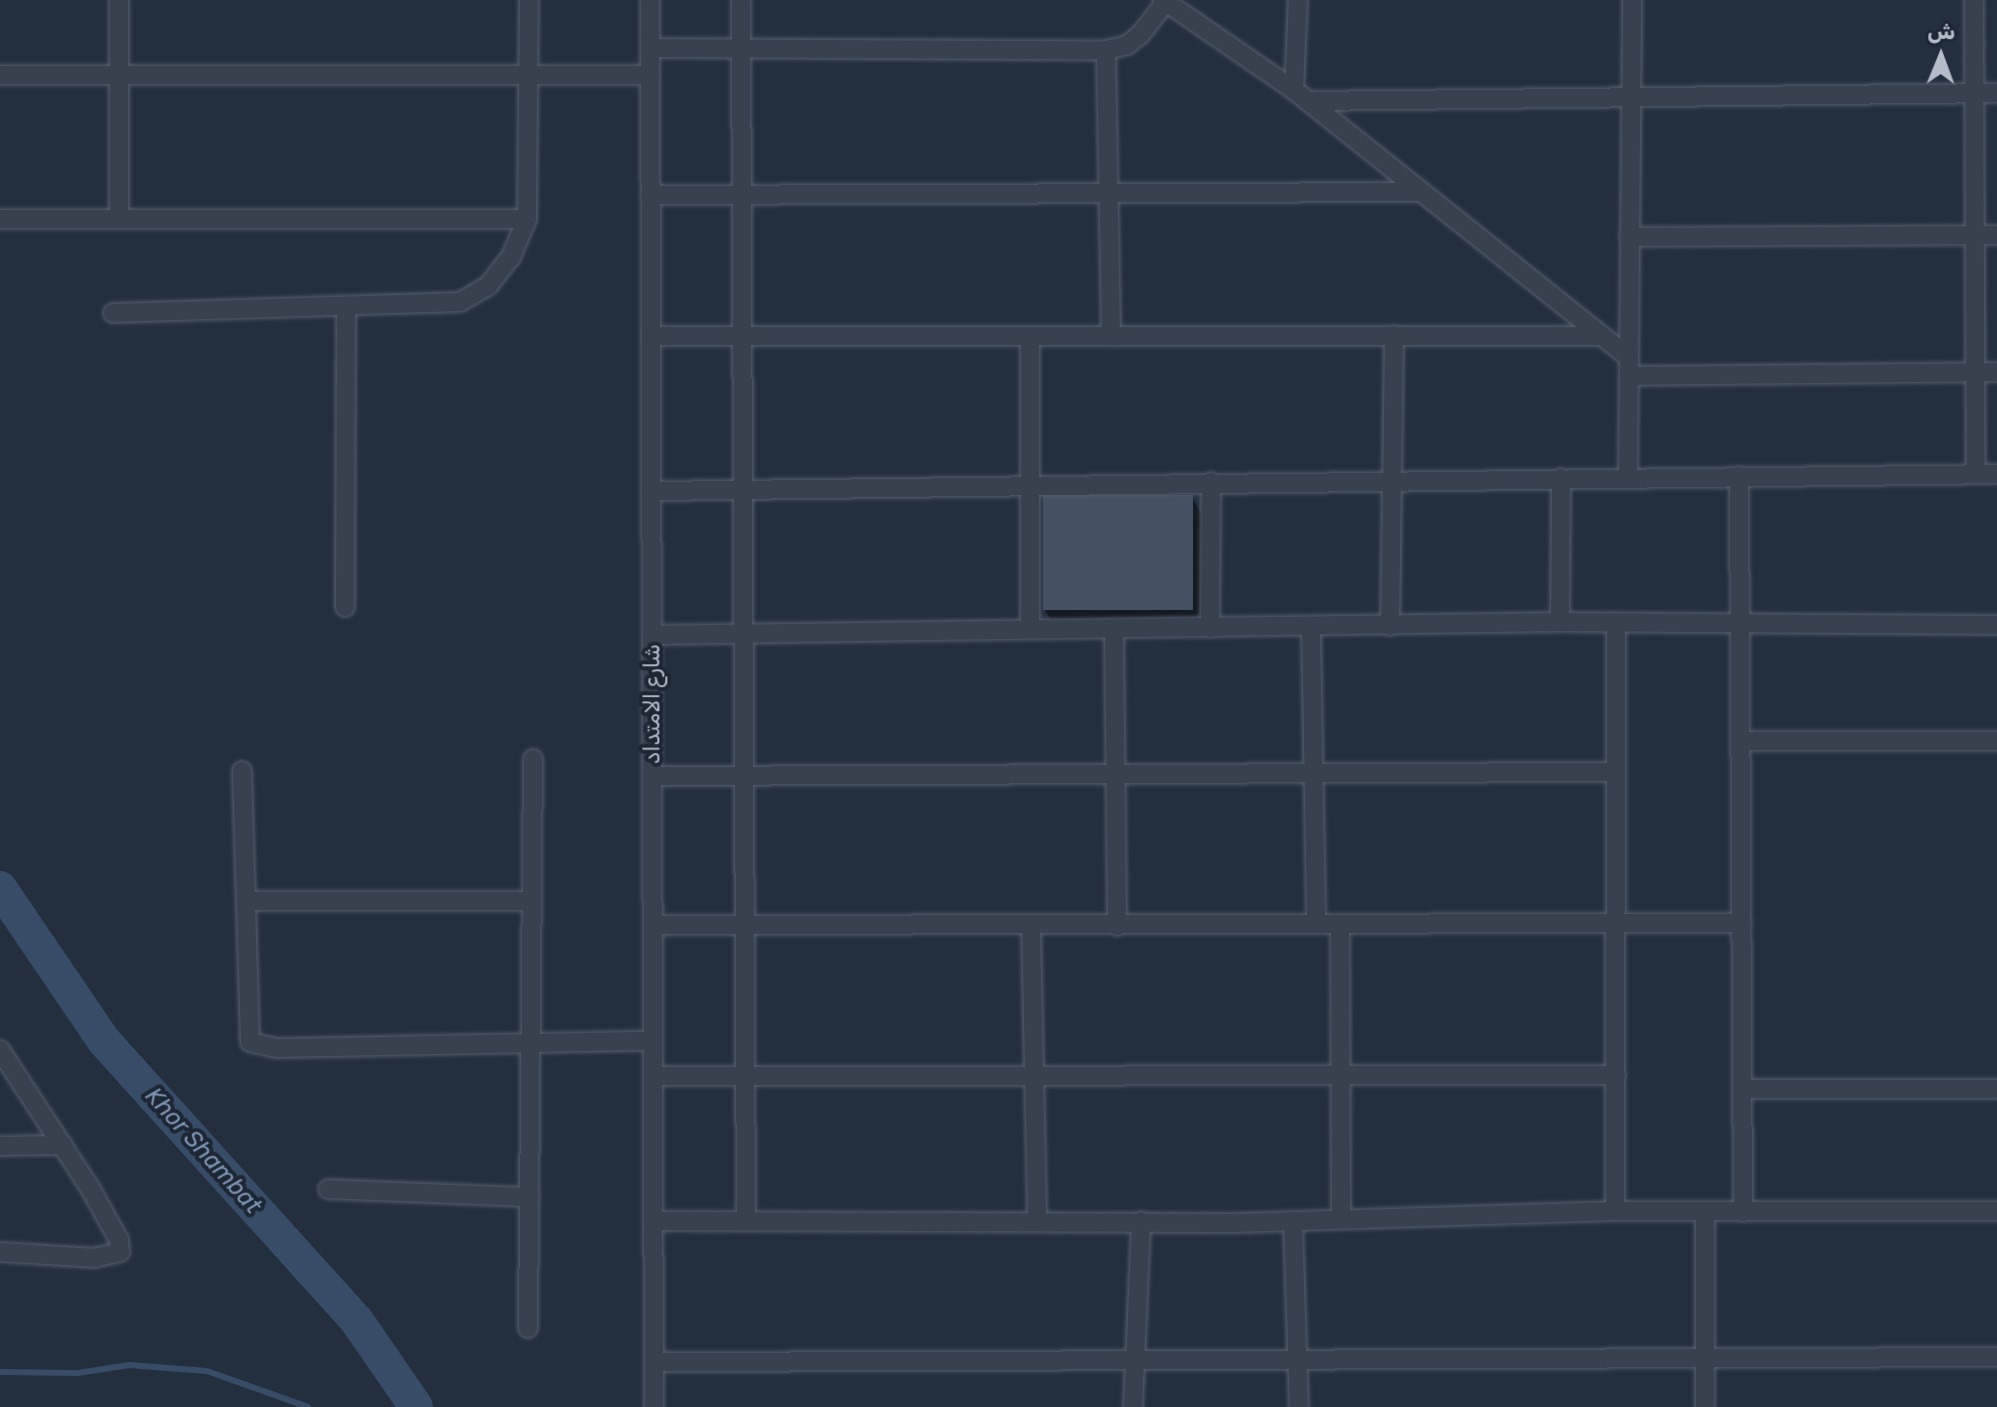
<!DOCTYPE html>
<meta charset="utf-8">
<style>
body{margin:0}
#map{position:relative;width:1997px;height:1407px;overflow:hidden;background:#242f3e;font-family:Rubik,Cairo,sans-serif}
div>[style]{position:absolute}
.shadow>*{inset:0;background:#0007}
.stream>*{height:6px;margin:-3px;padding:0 3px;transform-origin:3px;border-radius:3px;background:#394c67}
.river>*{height:34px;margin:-17px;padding:0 17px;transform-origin:17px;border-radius:17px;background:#394c67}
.building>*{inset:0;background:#455162;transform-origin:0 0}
.roads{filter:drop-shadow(0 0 2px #565f6c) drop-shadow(0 0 2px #565f6c)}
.minor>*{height:18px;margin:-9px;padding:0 9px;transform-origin:9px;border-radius:9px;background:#38414e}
span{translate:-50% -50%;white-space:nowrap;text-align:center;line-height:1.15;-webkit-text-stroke:8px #1d2633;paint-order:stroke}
.street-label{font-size:22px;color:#b4bcc9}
.water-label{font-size:24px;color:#7c92b1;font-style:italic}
.north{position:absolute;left:1901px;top:16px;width:80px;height:80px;-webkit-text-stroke:6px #1d2633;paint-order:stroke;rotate:1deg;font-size:22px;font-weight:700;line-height:32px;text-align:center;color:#b4bcc9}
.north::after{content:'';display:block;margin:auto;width:28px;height:36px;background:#b4bcc9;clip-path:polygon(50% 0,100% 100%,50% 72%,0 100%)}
</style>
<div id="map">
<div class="shadow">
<div style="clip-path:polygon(1192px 497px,1202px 515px,1203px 628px,1055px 627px,1045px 610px)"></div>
</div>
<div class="stream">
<div style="left:0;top:1372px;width:78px;rotate:0.7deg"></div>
<div style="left:78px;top:1373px;width:52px;rotate:-8.9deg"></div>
<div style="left:129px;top:1365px;width:78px;rotate:4.4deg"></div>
<div style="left:207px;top:1371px;width:107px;rotate:19.6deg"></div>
</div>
<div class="river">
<div style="left:0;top:888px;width:185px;rotate:55.8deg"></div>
<div style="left:104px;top:1041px;width:377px;rotate:47.9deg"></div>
<div style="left:357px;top:1321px;width:104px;rotate:55.5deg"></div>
</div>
<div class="building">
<div style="left:1043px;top:495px;width:150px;height:115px"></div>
</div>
<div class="roads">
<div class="minor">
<div style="left:119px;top:0;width:218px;rotate:90deg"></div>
<div style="left:650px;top:0;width:1407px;rotate:89.84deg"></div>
<div style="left:741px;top:0;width:1220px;rotate:89.77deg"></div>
<div style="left:1163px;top:0;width:159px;rotate:34.5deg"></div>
<div style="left:1294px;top:90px;width:428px;rotate:38.6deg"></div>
<div style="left:1974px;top:0;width:474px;rotate:89.8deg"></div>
<div style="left:650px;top:48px;width:456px;rotate:0.3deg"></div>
<div style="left:0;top:75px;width:650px"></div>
<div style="left:1294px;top:90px;width:90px;rotate:-87.5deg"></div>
<div style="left:1307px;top:101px;width:690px;rotate:-0.66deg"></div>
<div style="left:650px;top:195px;width:766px;rotate:-0.22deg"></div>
<div style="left:0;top:219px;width:527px"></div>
<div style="left:1629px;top:237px;width:368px;rotate:-0.3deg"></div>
<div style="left:113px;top:313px;width:347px;rotate:-1.8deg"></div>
<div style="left:460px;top:302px;width:32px;rotate:-30deg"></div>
<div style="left:488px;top:286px;width:37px;rotate:-52deg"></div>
<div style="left:511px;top:257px;width:41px;rotate:-67.2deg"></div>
<div style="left:527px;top:219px;width:219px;rotate:-89.5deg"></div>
<div style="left:651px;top:336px;width:948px"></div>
<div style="left:1111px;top:336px;width:286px;rotate:-91deg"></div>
<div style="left:1106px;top:50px;width:22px;rotate:-13deg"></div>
<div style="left:1127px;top:45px;width:16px;rotate:-38deg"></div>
<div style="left:1140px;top:35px;width:42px;rotate:-51.8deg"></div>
<div style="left:1629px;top:376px;width:368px;rotate:-0.6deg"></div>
<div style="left:1739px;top:476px;width:736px;rotate:89.69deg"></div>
<div style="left:1628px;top:477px;width:477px;rotate:-89.5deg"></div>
<div style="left:652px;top:491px;width:1345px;rotate:-0.72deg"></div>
<div style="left:345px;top:607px;width:301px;rotate:-89.8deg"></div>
<div style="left:1560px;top:622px;width:144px;rotate:-89.6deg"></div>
<div style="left:1390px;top:626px;width:291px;rotate:-89.2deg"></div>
<div style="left:1311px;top:627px;width:297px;rotate:89deg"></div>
<div style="left:1030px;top:628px;width:292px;rotate:-90deg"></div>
<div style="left:1210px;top:628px;width:146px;rotate:-89.6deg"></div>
<div style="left:1114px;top:629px;width:297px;rotate:89.4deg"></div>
<div style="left:652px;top:635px;width:908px;rotate:-0.82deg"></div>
<div style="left:1560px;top:622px;width:437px;rotate:0.4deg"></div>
<div style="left:1741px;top:741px;width:256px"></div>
<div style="left:242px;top:771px;width:271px;rotate:88.3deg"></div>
<div style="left:250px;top:1042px;width:27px;rotate:13deg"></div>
<div style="left:276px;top:1048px;width:377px;rotate:-1.1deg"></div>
<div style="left:652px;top:776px;width:964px;rotate:-0.24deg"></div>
<div style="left:246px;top:901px;width:285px"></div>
<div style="left:1340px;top:924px;width:295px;rotate:89.8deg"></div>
<div style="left:653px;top:925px;width:1089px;rotate:-0.11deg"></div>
<div style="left:1031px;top:925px;width:294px;rotate:88.8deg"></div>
<div style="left:0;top:1050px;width:165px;rotate:56.9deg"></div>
<div style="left:90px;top:1188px;width:60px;rotate:60.9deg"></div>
<div style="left:119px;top:1240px;width:12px;rotate:85deg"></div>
<div style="left:120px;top:1252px;width:26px;rotate:167deg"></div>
<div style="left:95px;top:1258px;width:95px;rotate:-176.4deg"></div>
<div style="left:653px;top:1076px;width:963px;rotate:-0.06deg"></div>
<div style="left:1743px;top:1089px;width:254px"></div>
<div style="left:0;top:1146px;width:63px;rotate:-0.9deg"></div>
<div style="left:328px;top:1189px;width:202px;rotate:2.3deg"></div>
<div style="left:1615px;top:1211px;width:589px;rotate:-89.9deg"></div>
<div style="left:654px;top:1221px;width:580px;rotate:0.2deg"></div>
<div style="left:1234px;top:1223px;width:381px;rotate:-1.8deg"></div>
<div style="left:1615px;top:1211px;width:382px"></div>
<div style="left:1293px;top:1221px;width:186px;rotate:88.2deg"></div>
<div style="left:528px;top:1328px;width:569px;rotate:-89.5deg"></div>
<div style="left:654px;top:1362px;width:1343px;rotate:-0.21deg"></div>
<div style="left:1133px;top:1407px;width:186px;rotate:-87.5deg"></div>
<div style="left:1705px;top:1407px;width:194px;rotate:-90deg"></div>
</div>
</div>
<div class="street-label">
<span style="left:652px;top:704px;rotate:-90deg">شارع الامتداد</span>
</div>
<div class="water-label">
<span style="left:203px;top:1151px;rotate:48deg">Khor Shambat</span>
</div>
<div class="north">ش</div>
</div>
